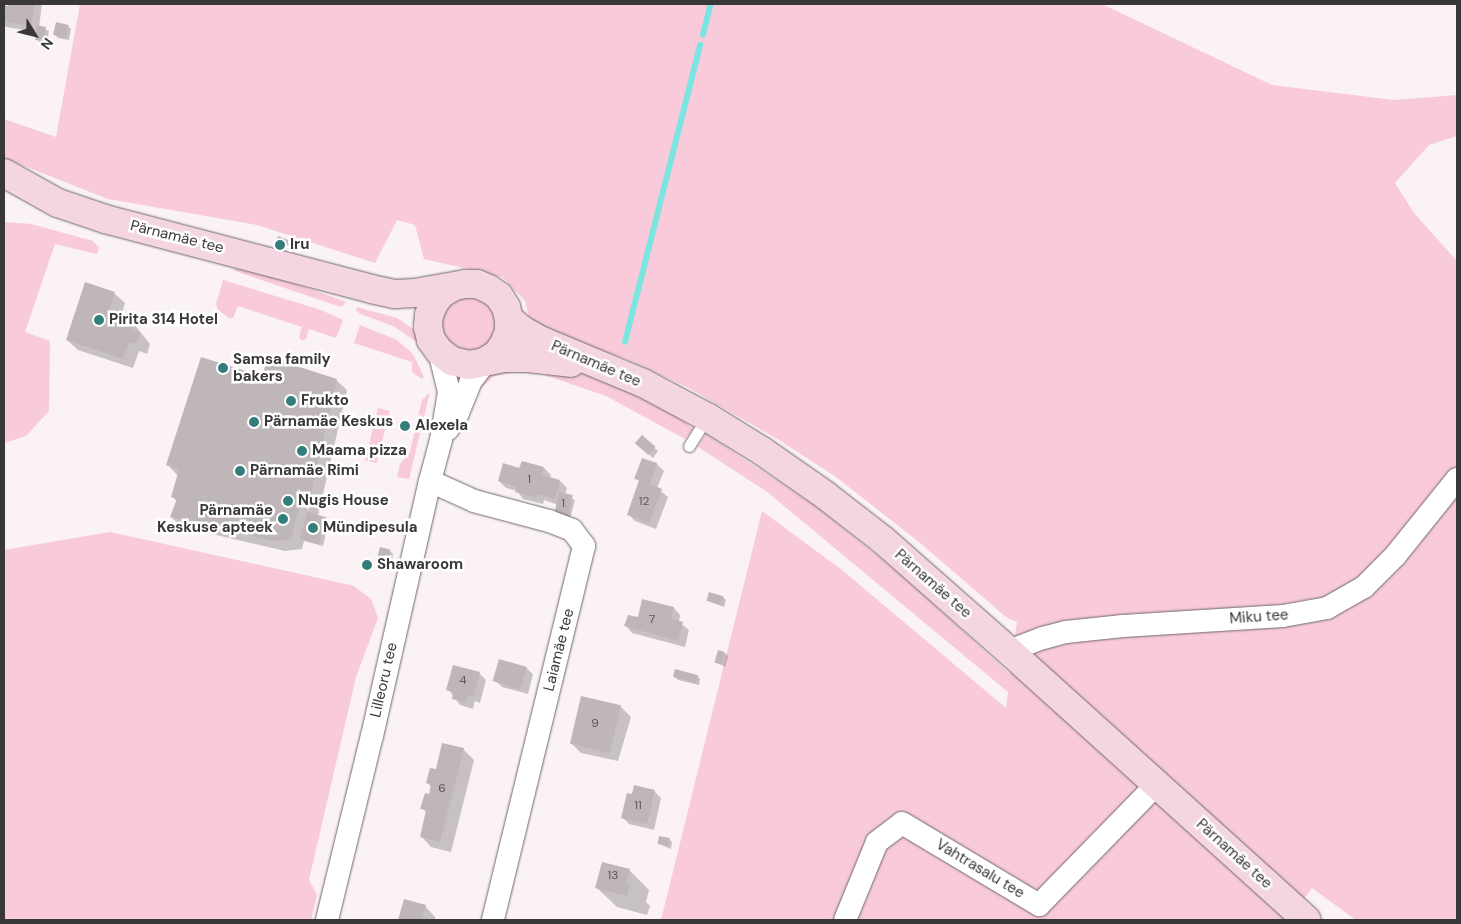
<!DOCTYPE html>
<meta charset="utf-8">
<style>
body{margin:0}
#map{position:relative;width:1461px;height:924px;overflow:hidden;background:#faf2f5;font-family:"DM Sans",sans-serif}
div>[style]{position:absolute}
.green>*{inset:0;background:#f8cada;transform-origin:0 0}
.round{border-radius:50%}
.shadow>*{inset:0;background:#0003}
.stream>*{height:5.5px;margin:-2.75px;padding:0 2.75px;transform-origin:2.75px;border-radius:2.75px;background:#7de5e0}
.building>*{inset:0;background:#beb6b8;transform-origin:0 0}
.roads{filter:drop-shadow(0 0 1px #6f686a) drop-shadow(0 0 1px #6f686a)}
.service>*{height:11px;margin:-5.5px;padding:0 5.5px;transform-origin:5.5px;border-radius:5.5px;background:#fff}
.minor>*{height:22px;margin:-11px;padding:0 11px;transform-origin:11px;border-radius:11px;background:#fff}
.secondary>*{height:28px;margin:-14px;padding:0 14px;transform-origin:14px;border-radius:14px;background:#f3d6e2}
.dots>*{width:14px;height:14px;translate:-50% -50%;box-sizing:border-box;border:2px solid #fff;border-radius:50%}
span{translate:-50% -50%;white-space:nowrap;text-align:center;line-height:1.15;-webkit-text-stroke:5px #fff;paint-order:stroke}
.number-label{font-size:12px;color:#5b5758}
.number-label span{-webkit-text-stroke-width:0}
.street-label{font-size:15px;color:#3a3738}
.poi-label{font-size:15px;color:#3a3738;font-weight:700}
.left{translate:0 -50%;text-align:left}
.right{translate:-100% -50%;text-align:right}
.frame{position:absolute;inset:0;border:5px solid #3a3738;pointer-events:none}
.north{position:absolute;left:10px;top:10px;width:50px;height:50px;-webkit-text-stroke:4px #fff;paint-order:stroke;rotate:126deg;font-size:14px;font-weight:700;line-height:20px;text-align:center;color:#3a3738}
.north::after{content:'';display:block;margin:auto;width:18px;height:22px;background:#3a3738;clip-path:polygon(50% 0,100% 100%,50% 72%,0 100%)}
</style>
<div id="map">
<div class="green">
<div style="clip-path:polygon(80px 4px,1102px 4px,1272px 85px,1394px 100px,1457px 95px,1457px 136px,1429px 145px,1395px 183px,1414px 213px,1457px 261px,1457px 920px,1356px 920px,1312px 888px,1290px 918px,1292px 920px,661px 920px,762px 511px,842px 570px,1006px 708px,1008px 692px,766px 491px,698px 447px,706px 434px,813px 504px,904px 577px,1010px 674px,1017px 622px,1006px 617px,919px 542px,836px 477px,779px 440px,689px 388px,626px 359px,531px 326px,525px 301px,502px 277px,424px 259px,415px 225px,397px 220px,375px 263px,257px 225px,108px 199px,4px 158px,4px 119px,56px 137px)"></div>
<div style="clip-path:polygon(4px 222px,31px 224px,93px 241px,99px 248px,97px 254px,55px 244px,25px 332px,50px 341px,49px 411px,26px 436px,4px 443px)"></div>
<div style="clip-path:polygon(246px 267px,256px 269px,346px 302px,342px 307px,338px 306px,232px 270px)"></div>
<div style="clip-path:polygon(223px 280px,321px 310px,343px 320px,336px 338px,309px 329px,306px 339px,302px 341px,299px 337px,302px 327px,238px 306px,233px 318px,229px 318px,218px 310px,216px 304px)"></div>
<div class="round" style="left:442px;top:297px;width:54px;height:54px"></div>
<div style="clip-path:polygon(357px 307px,397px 318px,419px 333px,418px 343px,395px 327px,361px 314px,356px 311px)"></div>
<div style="clip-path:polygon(360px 325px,397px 340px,413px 354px,424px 377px,422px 379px,412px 372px,412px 362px,354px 343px)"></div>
<div style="clip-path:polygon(491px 370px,581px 371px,613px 383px,658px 406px,683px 420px,693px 429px,685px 439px,606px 396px,542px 374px,513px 372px,494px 376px,475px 394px)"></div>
<div style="clip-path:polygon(430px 392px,409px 479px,397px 477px,400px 464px,410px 452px,422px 400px)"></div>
<div style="left:378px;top:408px;width:12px;height:54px;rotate:14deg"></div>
<div style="clip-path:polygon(110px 532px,354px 586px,371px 599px,378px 618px,356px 677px,309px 880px,317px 895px,311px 920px,4px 920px,4px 550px)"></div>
</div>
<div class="shadow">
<div style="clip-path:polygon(10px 4px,42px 4px,39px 27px,49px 31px,47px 44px,40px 43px,37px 39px,38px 32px,6px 27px,4px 25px,4px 6px,9px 7px)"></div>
<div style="clip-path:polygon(68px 26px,71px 29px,69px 40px,58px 38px,55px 35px)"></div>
<div style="clip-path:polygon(278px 241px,287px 241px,290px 246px,281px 244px)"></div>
<div style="clip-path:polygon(114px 293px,125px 303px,120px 319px,134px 324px,150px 344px,147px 354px,139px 351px,133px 368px,78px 350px,67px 340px)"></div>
<div style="clip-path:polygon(263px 378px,336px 380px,347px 390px,318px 516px,329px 521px,323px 546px,304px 541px,302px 549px,285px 551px,182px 527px,171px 517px,177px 502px,172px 496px,178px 476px,168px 465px)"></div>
<div style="clip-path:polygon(642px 437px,658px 451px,653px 458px,639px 446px)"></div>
<div style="clip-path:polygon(643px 459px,657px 464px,664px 471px,657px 488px,668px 497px,656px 529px,635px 521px,628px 514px,640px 482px,636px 478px)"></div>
<div style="clip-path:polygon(523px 462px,544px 468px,551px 475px,550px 478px,560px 481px,567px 488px,565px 495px,575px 500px,570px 519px,557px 515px,556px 504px,544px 500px,543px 504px,523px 499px,517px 491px,506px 488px,499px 481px,520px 470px)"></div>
<div style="clip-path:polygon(390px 551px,393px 554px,392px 561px,379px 556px)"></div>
<div style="clip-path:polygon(723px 597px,726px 600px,724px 607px,708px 601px)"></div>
<div style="clip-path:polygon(674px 608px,680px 615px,679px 622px,689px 630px,685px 647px,632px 633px,626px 626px)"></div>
<div style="clip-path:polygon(725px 653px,728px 656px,725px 667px,716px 662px)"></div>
<div style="clip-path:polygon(526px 668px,533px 674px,528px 694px,502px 687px,495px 680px)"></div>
<div style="clip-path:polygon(479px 673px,486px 680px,480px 703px,475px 701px,473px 709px,460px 705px,448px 689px)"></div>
<div style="clip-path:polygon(697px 676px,700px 679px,699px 685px,678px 680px,675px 677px)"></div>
<div style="clip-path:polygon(620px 706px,631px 717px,618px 761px,581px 753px,570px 742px)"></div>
<div style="clip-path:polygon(443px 744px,464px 750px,474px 760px,451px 852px,431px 847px,421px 836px,427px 813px,422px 808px,430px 796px,432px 788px,428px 783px,437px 771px)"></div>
<div style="clip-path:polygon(654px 791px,661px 798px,654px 830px,629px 824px,622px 817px,633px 796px)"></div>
<div style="clip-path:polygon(669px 839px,672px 842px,671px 849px,659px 844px)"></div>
<div style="clip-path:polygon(629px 870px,649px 890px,646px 902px,650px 906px,647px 915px,617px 907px,596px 887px)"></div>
<div style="clip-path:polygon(405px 901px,425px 906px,435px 917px,435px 920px,400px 920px)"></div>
</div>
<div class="stream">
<div style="left:703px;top:35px;width:32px;rotate:-76deg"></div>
<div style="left:625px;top:342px;width:306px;rotate:-75.8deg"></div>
</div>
<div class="building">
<div style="clip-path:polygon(9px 4px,35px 4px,31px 26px,4px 22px,4px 5px,8px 6px)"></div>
<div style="left:56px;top:22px;width:13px;height:13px;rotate:13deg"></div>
<div style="clip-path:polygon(37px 25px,46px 27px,45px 41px,35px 40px)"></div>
<div style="clip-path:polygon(278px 236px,288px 240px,287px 244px,276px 241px)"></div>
<div style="clip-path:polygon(85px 282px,115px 292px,108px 314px,134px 323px,132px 330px,140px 332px,136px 344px,129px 342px,123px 359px,66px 340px)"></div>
<div style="clip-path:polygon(201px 357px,262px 376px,268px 357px,337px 379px,308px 507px,300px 505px,291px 539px,273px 541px,170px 517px,177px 499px,171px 497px,179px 470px,166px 465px)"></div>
<div style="left:642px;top:435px;width:18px;height:11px;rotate:41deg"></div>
<div style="clip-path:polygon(642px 458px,657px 463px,650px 484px,662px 489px,649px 523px,627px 515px,639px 480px,634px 479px)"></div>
<div style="clip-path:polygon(522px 461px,544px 467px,542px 475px,560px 480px,555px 499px,537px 494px,536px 498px,515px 492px,517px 487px,498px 481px,503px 463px,519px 468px)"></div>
<div style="left:559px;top:492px;width:14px;height:21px;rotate:12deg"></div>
<div style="left:307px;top:512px;width:20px;height:28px;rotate:15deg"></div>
<div style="left:380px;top:547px;width:11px;height:9px;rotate:15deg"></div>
<div style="left:709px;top:592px;width:15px;height:9px;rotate:16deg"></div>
<div style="clip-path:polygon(642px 599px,674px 607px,671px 619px,683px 622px,678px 641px,624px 626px,628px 615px,638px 617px)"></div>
<div style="left:718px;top:650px;width:7px;height:13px;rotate:16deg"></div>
<div style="left:499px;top:659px;width:29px;height:23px;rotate:16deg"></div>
<div style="clip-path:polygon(453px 665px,480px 672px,473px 697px,468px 695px,466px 703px,452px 699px,453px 692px,446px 690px)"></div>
<div style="left:675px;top:669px;width:24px;height:8px;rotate:15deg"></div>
<div style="left:581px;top:696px;width:41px;height:49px;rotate:13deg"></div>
<div style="clip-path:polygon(442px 743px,464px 748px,440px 842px,420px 837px,426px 810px,420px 809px,425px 793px,429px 794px,431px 785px,426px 783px,430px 768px,436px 769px)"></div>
<div style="clip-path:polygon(634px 785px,655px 790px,647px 824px,621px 818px,627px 793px,632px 794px)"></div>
<div style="left:659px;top:836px;width:11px;height:8px;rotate:10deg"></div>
<div style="clip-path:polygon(602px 862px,630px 869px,626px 883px,630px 884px,627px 896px,595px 888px)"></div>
<div style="clip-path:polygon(404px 899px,426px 905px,422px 920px,398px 920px)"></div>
</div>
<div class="roads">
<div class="service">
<div style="left:689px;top:446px;width:34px;rotate:-58deg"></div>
</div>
<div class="minor">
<div style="left:448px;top:429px;width:19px;rotate:-58deg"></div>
<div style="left:458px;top:413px;width:35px;rotate:-68deg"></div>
<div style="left:471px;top:381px;width:25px;rotate:-53deg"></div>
<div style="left:430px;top:481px;width:48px;rotate:24.4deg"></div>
<div style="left:474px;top:501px;width:78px;rotate:14.9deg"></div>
<div style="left:549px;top:521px;width:25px;rotate:21deg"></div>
<div style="left:572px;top:530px;width:20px;rotate:53deg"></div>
<div style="left:584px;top:546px;width:385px;rotate:103.7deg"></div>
<div style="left:1009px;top:651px;width:36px;rotate:-21deg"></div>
<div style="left:1043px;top:638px;width:24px;rotate:-15deg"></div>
<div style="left:1066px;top:632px;width:57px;rotate:-6deg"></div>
<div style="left:1123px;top:626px;width:160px;rotate:-3.6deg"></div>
<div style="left:1283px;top:616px;width:45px;rotate:-10.3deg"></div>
<div style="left:1327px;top:608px;width:43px;rotate:-29.6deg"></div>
<div style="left:1364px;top:587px;width:44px;rotate:-45deg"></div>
<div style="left:1395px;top:556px;width:99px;rotate:-51.2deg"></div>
<div style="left:327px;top:920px;width:189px;rotate:-76.3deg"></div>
<div style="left:372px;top:736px;width:262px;rotate:-77.2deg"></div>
<div style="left:430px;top:481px;width:42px;rotate:-75deg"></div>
<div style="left:441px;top:440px;width:49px;rotate:-80.5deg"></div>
<div style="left:449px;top:392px;width:42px;rotate:-103.7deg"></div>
<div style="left:845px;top:920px;width:84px;rotate:-67.7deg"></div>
<div style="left:877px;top:842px;width:31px;rotate:-37deg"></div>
<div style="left:902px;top:823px;width:160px;rotate:30.9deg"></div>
<div style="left:1039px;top:905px;width:169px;rotate:-45.7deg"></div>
</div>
<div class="secondary">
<div style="left:4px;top:173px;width:62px;rotate:29.1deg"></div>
<div style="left:58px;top:203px;width:50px;rotate:18.8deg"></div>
<div style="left:105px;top:219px;width:275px;rotate:14.7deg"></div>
<div style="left:371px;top:289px;width:25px;rotate:12deg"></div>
<div style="left:395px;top:294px;width:20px;rotate:-3deg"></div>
<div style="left:415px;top:293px;width:51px;rotate:-10.2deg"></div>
<div style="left:465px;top:284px;width:12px"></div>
<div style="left:477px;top:284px;width:13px;rotate:23deg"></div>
<div style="left:489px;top:289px;width:12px;rotate:35deg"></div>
<div style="left:499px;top:296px;width:13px;rotate:58deg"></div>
<div style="left:506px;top:307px;width:12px;rotate:76deg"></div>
<div style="left:509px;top:319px;width:13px;rotate:90deg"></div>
<div style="left:509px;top:332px;width:13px;rotate:113deg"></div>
<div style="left:504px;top:344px;width:12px;rotate:125deg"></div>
<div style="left:497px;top:354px;width:13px;rotate:148deg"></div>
<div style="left:453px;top:287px;width:13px;rotate:151deg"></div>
<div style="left:442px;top:293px;width:13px;rotate:129deg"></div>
<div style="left:434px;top:303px;width:13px;rotate:113deg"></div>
<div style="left:429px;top:315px;width:12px;rotate:95deg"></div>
<div style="left:428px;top:327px;width:13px;rotate:77deg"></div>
<div style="left:431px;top:340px;width:14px;rotate:54deg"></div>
<div style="left:439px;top:351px;width:16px;rotate:38deg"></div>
<div style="left:452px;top:361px;width:17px;rotate:13deg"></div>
<div style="left:469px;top:365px;width:36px;rotate:-11deg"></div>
<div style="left:504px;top:358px;width:24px"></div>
<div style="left:528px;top:358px;width:43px;rotate:6.6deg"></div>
<div style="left:509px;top:319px;width:17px;rotate:40deg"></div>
<div style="left:522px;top:330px;width:23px;rotate:29deg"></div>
<div style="left:542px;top:341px;width:109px;rotate:22.6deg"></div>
<div style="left:643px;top:383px;width:72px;rotate:28deg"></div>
<div style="left:707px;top:417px;width:65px;rotate:31.7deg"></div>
<div style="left:762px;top:451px;width:77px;rotate:34.9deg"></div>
<div style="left:825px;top:495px;width:73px;rotate:37.8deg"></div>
<div style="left:883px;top:540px;width:168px;rotate:41.4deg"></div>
<div style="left:1009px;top:651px;width:401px;rotate:42.1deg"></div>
</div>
</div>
<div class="dots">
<div style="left:280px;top:245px;background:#347d7a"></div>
<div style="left:99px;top:320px;background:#347d7a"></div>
<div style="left:223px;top:368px;background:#347d7a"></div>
<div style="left:291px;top:401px;background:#347d7a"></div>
<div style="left:254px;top:422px;background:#347d7a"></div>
<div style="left:405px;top:426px;background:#347d7a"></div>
<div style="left:302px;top:451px;background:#347d7a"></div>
<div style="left:240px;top:471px;background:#347d7a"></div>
<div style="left:288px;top:501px;background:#347d7a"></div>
<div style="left:283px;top:519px;background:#347d7a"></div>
<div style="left:313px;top:528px;background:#347d7a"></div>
<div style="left:367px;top:565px;background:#347d7a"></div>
</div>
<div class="number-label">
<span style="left:529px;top:480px">1</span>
<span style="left:644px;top:502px">12</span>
<span style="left:563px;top:504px">1</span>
<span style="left:652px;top:620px">7</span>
<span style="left:463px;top:681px">4</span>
<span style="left:595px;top:724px">9</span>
<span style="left:442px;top:789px">6</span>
<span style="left:638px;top:806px">11</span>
<span style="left:613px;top:876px">13</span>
</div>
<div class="street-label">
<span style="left:177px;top:237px;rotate:14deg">Pärnamäe tee</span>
<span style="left:596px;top:364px;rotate:23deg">Pärnamäe tee</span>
<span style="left:933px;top:584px;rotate:41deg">Pärnamäe tee</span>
<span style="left:1259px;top:617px;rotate:-4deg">Miku tee</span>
<span style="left:559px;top:650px;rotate:-76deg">Laiamäe tee</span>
<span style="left:384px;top:680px;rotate:-77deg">Lilleoru tee</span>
<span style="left:1234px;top:854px;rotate:42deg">Pärnamäe tee</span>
<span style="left:980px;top:869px;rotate:31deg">Vahtrasalu tee</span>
</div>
<div class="poi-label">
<span class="left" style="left:290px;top:245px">Iru</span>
<span class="left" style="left:109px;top:320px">Pirita 314 Hotel</span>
<span class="left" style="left:233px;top:368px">Samsa family<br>bakers</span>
<span class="left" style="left:301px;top:401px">Frukto</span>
<span class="left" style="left:264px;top:422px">Pärnamäe Keskus</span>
<span class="left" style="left:415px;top:426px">Alexela</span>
<span class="left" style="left:312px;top:451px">Maama pizza</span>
<span class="left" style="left:250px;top:471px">Pärnamäe Rimi</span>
<span class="left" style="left:298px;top:501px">Nugis House</span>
<span class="right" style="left:273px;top:519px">Pärnamäe<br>Keskuse apteek</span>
<span class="left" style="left:323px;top:528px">Mündipesula</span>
<span class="left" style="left:377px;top:565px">Shawaroom</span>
</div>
<div class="frame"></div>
<div class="north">N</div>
</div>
